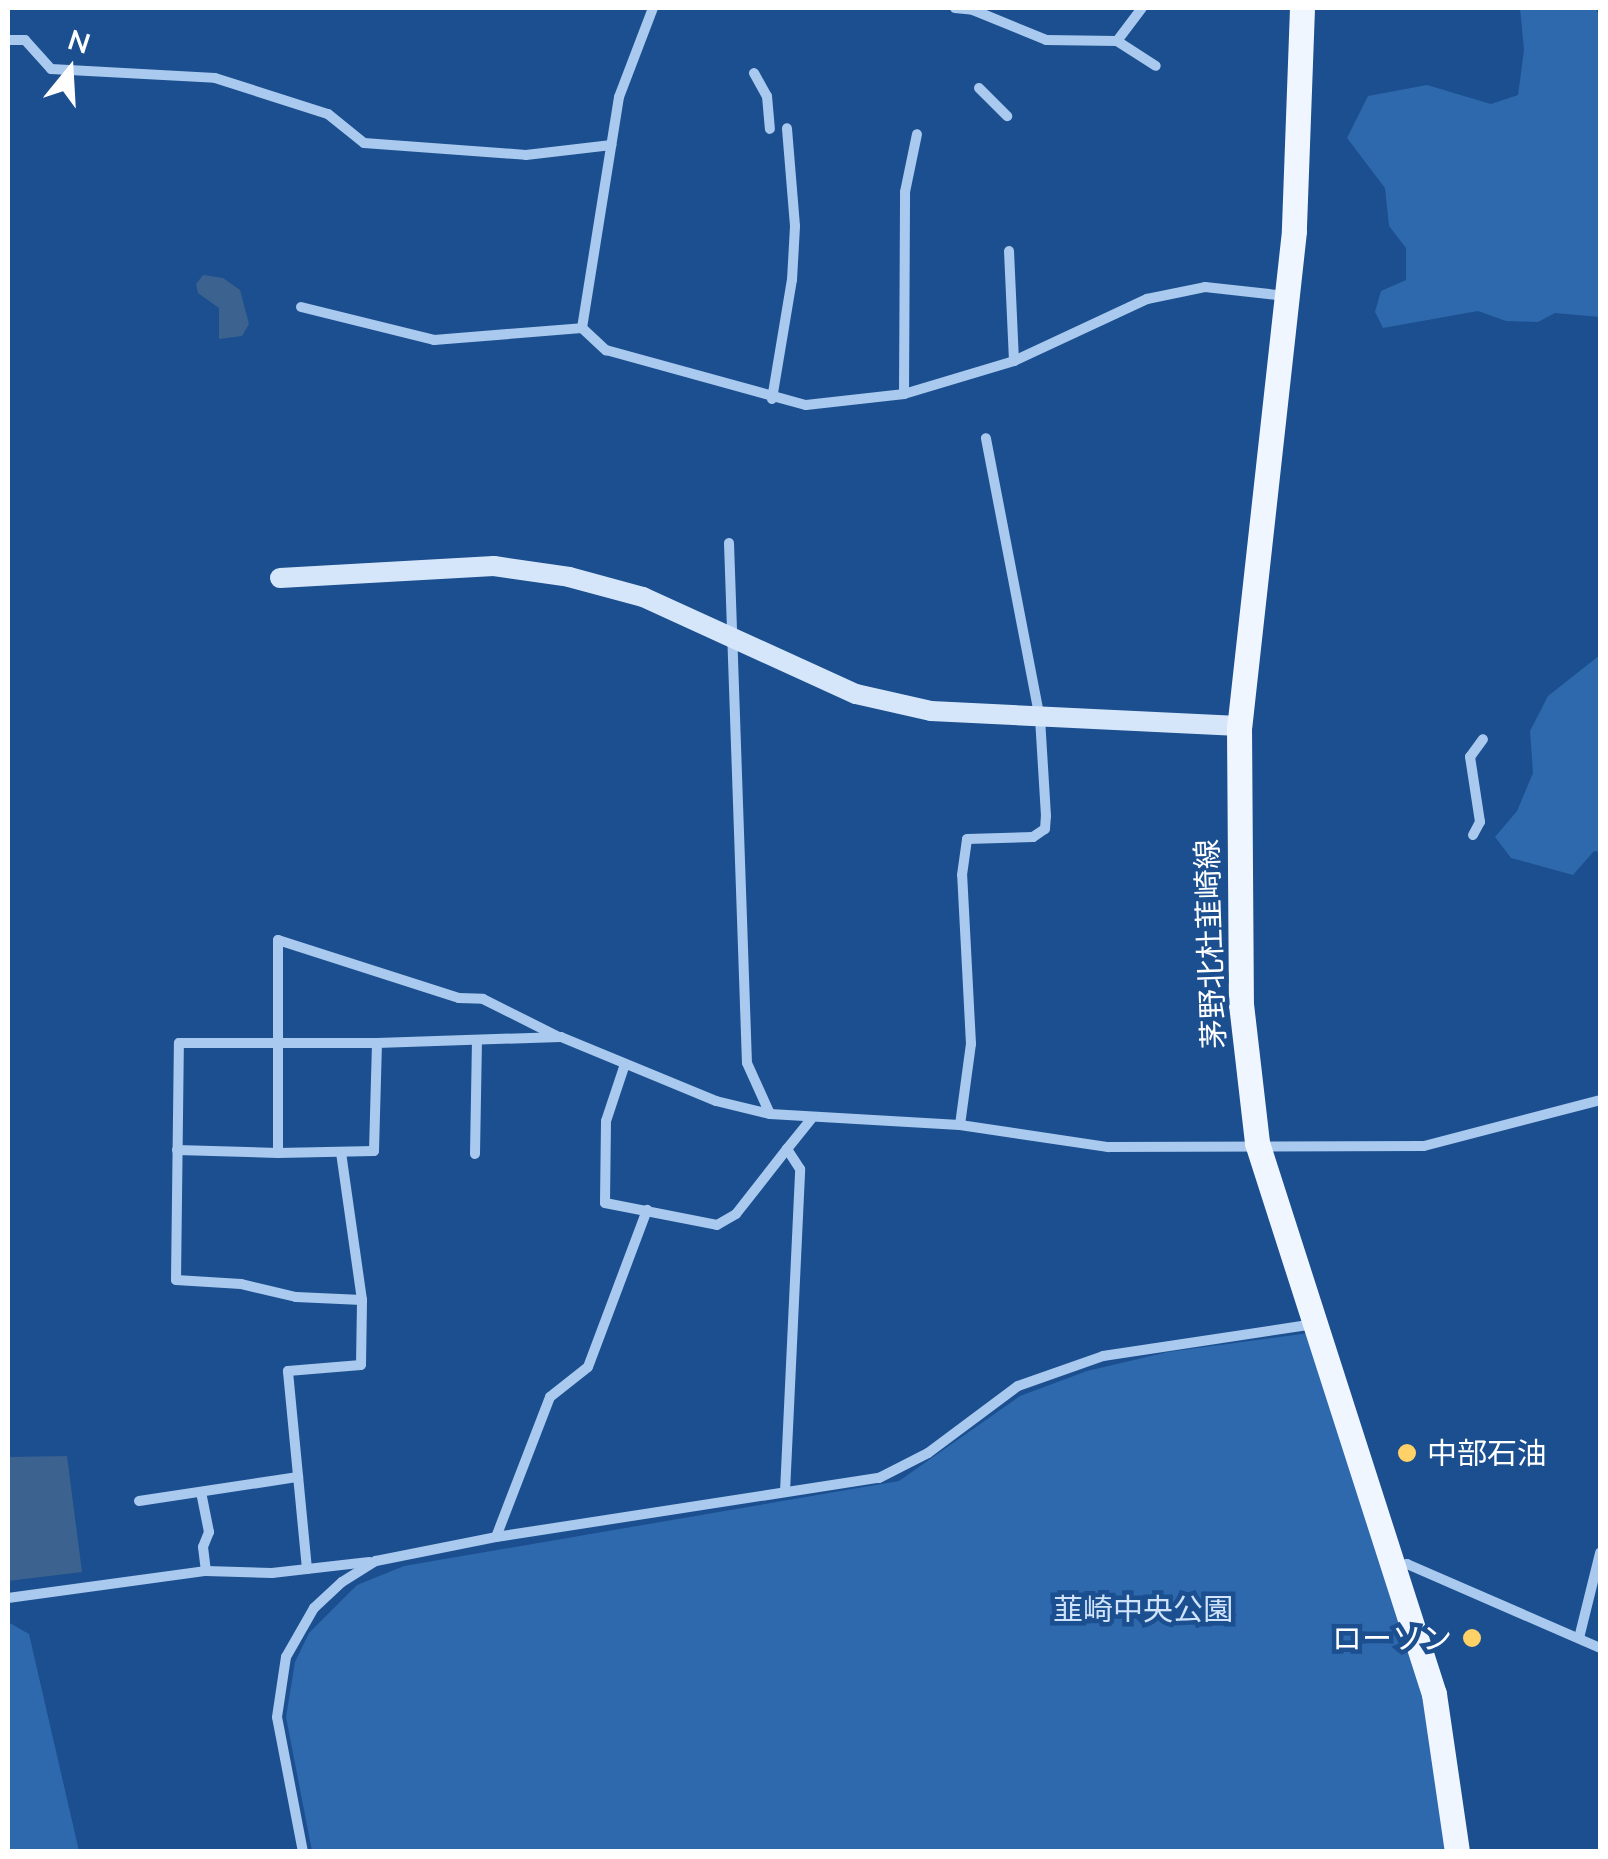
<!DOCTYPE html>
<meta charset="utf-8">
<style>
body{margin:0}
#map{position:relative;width:1608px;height:1859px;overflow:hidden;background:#1b4f8f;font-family:Mulish,"Noto Sans JP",sans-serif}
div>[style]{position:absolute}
.green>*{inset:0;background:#2e69ad}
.water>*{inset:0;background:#3c6290}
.street>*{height:10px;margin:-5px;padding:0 5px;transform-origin:5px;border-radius:5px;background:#a9c9ee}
.secondary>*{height:20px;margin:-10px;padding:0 10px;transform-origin:10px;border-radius:10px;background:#d6e6fa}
.primary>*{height:25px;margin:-12.5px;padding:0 12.5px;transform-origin:12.5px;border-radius:12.5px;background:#f0f6ff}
.dots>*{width:28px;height:28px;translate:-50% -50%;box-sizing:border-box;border:5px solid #1b4f8f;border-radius:50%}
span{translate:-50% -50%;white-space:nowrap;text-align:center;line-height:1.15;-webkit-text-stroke:9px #1b4f8f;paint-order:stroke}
.street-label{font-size:30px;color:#fff}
.poi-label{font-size:30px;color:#fff}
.left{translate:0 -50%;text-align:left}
.right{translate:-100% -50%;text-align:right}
.park-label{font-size:30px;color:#cfe3fa}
.frame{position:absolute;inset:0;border:10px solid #fff;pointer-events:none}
.north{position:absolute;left:20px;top:20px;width:100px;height:100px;-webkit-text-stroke:8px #1b4f8f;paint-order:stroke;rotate:18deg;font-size:28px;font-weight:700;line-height:40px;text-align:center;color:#fff}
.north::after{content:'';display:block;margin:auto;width:35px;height:45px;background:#fff;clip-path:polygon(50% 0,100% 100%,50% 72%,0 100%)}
</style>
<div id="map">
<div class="green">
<div style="clip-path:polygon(1520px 8px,1595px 8px,1600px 17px,1600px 317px,1555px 313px,1538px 322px,1506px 321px,1478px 311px,1383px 328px,1375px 312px,1381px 291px,1406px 280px,1406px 248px,1389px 226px,1385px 188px,1347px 138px,1368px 96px,1427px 85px,1491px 104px,1518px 95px,1524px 50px)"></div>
<div style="clip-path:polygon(1600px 655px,1600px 852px,1594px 851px,1573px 875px,1511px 858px,1495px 837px,1517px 811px,1533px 773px,1530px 731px,1548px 696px)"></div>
<div style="clip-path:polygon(1309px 1333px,1425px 1685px,1447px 1851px,312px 1851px,286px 1717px,295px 1662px,309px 1633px,357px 1585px,404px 1566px,899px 1481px,1020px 1396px,1087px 1371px,1168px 1352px)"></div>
<div style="clip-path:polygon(8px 1622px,29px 1634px,79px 1851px,8px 1851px)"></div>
</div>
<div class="water">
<div style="clip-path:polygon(203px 275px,223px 278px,240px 290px,249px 324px,242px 336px,219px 339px,219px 308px,198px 293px,196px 284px)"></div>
<div style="clip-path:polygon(67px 1456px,82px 1572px,8px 1581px,8px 1457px)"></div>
</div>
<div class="street">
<div style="left:955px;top:8px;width:18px;rotate:6deg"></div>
<div style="left:973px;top:10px;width:79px;rotate:22.3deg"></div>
<div style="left:1046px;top:40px;width:71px;rotate:0.8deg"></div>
<div style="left:1117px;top:41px;width:46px;rotate:32.7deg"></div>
<div style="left:8px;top:40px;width:17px"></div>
<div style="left:25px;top:40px;width:39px;rotate:48deg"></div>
<div style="left:51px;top:69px;width:164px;rotate:3.1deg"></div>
<div style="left:215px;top:78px;width:119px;rotate:17.7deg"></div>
<div style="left:328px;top:114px;width:46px;rotate:38.9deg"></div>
<div style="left:364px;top:143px;width:162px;rotate:4.2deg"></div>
<div style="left:526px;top:155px;width:86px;rotate:-6.7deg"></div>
<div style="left:1117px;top:41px;width:41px;rotate:-52.9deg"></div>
<div style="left:754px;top:73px;width:26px;rotate:61deg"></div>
<div style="left:767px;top:96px;width:33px;rotate:85deg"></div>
<div style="left:979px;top:88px;width:40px;rotate:45deg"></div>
<div style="left:1009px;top:251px;width:110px;rotate:87.4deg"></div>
<div style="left:301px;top:307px;width:137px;rotate:13.9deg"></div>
<div style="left:434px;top:340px;width:148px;rotate:-4.6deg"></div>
<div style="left:582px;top:328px;width:33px;rotate:43deg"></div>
<div style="left:606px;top:350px;width:207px;rotate:15.4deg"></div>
<div style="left:806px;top:405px;width:99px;rotate:-6.4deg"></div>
<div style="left:904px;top:394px;width:115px;rotate:-16.7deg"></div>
<div style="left:1014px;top:361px;width:147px;rotate:-25deg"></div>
<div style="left:1147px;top:299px;width:59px;rotate:-11.7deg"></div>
<div style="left:1205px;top:287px;width:82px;rotate:6.3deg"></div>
<div style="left:582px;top:328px;width:234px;rotate:-80.9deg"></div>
<div style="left:619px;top:97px;width:95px;rotate:-69.1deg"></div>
<div style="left:904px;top:394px;width:202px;rotate:-89.7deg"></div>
<div style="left:905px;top:192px;width:59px;rotate:-78.3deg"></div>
<div style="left:772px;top:399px;width:121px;rotate:-80.5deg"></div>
<div style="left:792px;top:280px;width:54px;rotate:-86.8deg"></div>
<div style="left:795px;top:226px;width:98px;rotate:-94.7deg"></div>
<div style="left:729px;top:543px;width:520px;rotate:88.02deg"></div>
<div style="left:747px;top:1063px;width:56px;rotate:65.7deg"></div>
<div style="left:1473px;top:835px;width:15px;rotate:-62deg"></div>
<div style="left:1480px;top:822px;width:66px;rotate:-98.7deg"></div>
<div style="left:1470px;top:757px;width:22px;rotate:-54deg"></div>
<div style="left:377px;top:1043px;width:108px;rotate:91.6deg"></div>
<div style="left:374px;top:1151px;width:96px;rotate:178.8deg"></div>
<div style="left:278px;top:1153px;width:213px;rotate:-90deg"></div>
<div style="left:278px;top:940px;width:190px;rotate:17.8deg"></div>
<div style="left:459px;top:998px;width:24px;rotate:2deg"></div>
<div style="left:483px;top:999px;width:83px;rotate:26.6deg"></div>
<div style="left:625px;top:1064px;width:60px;rotate:108.4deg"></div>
<div style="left:606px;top:1121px;width:82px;rotate:90.7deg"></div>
<div style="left:605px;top:1203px;width:114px;rotate:11.1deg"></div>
<div style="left:717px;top:1225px;width:22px;rotate:-30deg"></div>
<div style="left:736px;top:1214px;width:83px;rotate:-51.9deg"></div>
<div style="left:960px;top:1125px;width:82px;rotate:-82.3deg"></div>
<div style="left:971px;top:1044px;width:169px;rotate:-93deg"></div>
<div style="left:962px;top:875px;width:36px;rotate:-82deg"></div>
<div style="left:967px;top:839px;width:66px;rotate:-1.7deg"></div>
<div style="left:1033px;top:837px;width:14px;rotate:-34deg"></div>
<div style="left:1045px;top:829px;width:13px;rotate:-86deg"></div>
<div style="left:1046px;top:816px;width:97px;rotate:-93.5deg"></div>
<div style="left:1040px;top:719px;width:286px;rotate:-100.9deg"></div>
<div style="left:177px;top:1150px;width:101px;rotate:1.7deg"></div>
<div style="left:475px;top:1154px;width:114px;rotate:-89deg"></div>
<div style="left:362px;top:1300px;width:66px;rotate:-177.4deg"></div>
<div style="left:296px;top:1297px;width:57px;rotate:-166.7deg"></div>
<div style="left:241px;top:1284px;width:65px;rotate:-176.5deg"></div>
<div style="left:176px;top:1280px;width:237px;rotate:-89.3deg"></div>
<div style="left:179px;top:1043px;width:198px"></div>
<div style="left:377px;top:1043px;width:184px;rotate:-1.9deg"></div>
<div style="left:561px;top:1037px;width:168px;rotate:22.4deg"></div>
<div style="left:716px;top:1101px;width:56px;rotate:13.5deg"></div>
<div style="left:770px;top:1114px;width:190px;rotate:3.3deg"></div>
<div style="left:960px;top:1125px;width:150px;rotate:8.5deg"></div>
<div style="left:1108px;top:1147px;width:316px;rotate:-0.2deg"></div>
<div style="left:1424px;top:1146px;width:182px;rotate:-14.6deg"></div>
<div style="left:201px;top:1492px;width:41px;rotate:78.7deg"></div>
<div style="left:209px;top:1532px;width:16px;rotate:112deg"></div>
<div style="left:203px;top:1547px;width:24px;rotate:83deg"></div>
<div style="left:785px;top:1492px;width:323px;rotate:-87.3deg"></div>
<div style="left:800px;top:1169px;width:24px;rotate:-123deg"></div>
<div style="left:787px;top:1149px;width:38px;rotate:-51deg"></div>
<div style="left:139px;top:1501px;width:161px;rotate:-8.6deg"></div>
<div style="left:496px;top:1537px;width:150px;rotate:-68.9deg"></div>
<div style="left:550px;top:1397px;width:48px;rotate:-38.3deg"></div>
<div style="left:588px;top:1367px;width:168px;rotate:-69.4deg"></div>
<div style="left:307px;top:1569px;width:199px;rotate:-95.5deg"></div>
<div style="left:288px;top:1371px;width:73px;rotate:-4.7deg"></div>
<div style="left:361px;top:1365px;width:65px;rotate:-89.1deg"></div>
<div style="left:362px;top:1300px;width:149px;rotate:-98.1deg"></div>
<div style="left:1395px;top:1569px;width:13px;rotate:-23deg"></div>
<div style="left:1407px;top:1564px;width:210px;rotate:23.5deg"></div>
<div style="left:8px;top:1598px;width:200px;rotate:-7.8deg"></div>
<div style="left:206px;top:1571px;width:66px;rotate:1.7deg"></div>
<div style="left:272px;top:1573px;width:98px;rotate:-6.5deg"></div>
<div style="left:1579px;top:1638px;width:88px;rotate:-76.1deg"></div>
<div style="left:303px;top:1852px;width:137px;rotate:-100.9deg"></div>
<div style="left:277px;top:1717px;width:61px;rotate:-81.5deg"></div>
<div style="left:286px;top:1657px;width:56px;rotate:-60.3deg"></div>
<div style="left:314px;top:1608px;width:38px;rotate:-43deg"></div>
<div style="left:342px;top:1582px;width:40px;rotate:-32deg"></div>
<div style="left:376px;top:1561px;width:122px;rotate:-11.3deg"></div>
<div style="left:496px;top:1537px;width:388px;rotate:-8.8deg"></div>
<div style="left:879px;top:1478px;width:55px;rotate:-27deg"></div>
<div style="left:928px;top:1453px;width:112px;rotate:-36.7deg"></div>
<div style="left:1018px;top:1386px;width:90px;rotate:-19.4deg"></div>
<div style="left:1103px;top:1356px;width:214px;rotate:-8.6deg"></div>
</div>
<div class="secondary">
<div style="left:280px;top:578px;width:214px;rotate:-3.2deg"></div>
<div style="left:494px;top:566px;width:76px;rotate:8.3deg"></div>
<div style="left:569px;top:577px;width:77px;rotate:15.1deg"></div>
<div style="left:643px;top:597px;width:234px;rotate:24.5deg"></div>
<div style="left:856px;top:694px;width:77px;rotate:12.8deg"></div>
<div style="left:931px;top:711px;width:308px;rotate:2.8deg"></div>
</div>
<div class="primary">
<div style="left:1302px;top:8px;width:223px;rotate:92.1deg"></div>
<div style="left:1294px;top:231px;width:498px;rotate:96.3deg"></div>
<div style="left:1239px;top:726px;width:278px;rotate:89.6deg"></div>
<div style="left:1241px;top:1004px;width:140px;rotate:83.4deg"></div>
<div style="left:1257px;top:1143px;width:579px;rotate:72.19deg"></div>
<div style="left:1434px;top:1694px;width:160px;rotate:81.7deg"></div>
</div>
<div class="dots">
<div style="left:1407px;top:1453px;background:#ffd166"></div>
<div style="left:1472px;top:1638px;background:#ffd166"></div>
</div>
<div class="street-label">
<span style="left:1210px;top:944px;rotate:-92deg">茅野北杜韮崎線</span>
</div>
<div class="poi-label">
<span class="left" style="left:1427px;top:1453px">中部石油</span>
<span class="right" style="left:1452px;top:1638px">ローソン</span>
</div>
<div class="park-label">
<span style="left:1143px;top:1609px">韮崎中央公園</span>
</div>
<div class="frame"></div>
<div class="north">N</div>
</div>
